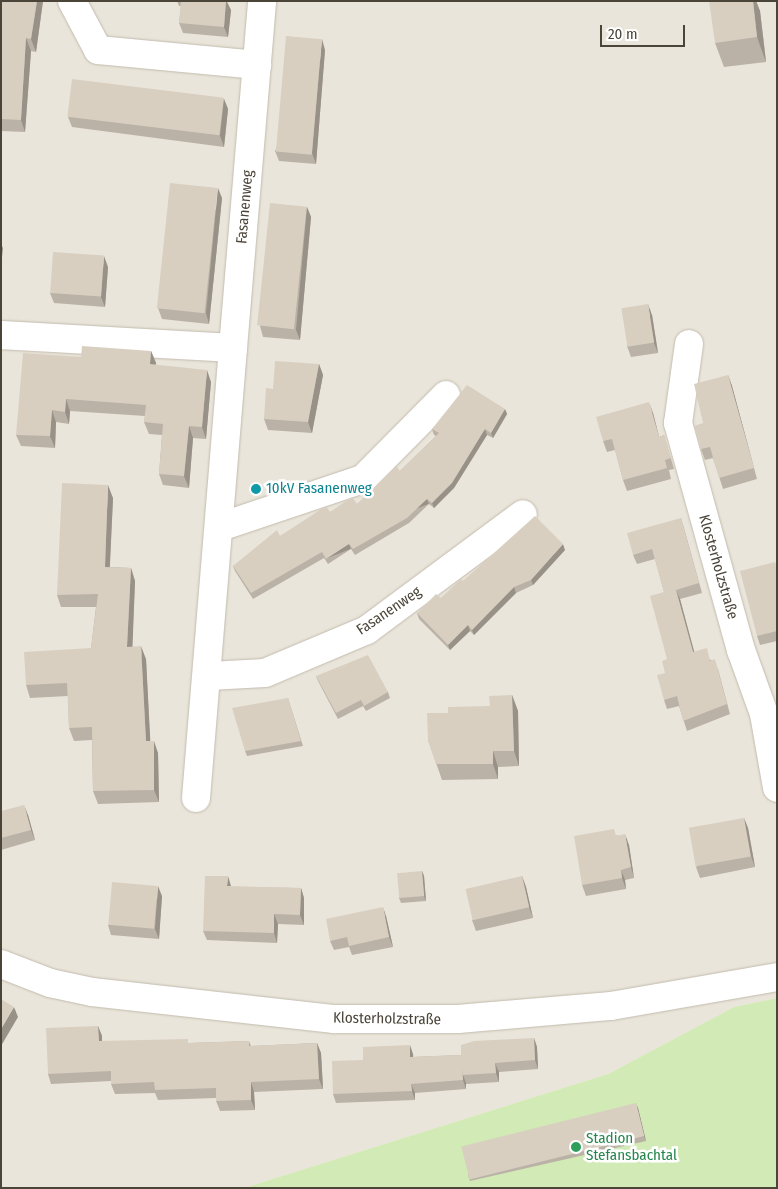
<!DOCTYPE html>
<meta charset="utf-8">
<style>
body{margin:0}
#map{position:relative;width:778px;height:1189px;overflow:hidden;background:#f6f3ec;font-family:"Fira Sans Condensed",sans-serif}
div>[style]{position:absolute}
.residential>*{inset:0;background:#eae5da}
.green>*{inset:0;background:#d2eab5}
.roads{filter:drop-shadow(0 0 1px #c2bbae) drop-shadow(0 0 1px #c2bbae)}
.street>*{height:28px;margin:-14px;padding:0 14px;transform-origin:14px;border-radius:14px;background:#fff}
.wall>*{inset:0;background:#bab2a6}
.shaded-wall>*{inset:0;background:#979187;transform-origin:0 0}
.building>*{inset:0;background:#d8cfc1;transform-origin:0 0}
.dots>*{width:14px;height:14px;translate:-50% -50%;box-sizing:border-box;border:2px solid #fff;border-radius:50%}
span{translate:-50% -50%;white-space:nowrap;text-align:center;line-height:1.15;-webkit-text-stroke:5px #fff;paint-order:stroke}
.street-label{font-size:15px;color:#4b4439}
.culture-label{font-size:15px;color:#0d838f}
.left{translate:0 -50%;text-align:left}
.leisure-label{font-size:15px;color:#27864d}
.frame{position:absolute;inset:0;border:2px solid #4b4439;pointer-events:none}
.scale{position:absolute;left:600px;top:25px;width:85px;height:22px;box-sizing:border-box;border:2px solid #4b4439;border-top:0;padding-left:6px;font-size:15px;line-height:18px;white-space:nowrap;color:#4b4439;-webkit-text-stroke:4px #fff;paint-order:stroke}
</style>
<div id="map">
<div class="residential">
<div style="clip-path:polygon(1px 1px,777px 1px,777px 998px,734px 1007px,608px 1074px,244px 1188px,1px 1188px)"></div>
</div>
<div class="green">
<div style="clip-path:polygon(777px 998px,777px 1188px,244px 1188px,608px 1074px,734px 1007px)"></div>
</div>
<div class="roads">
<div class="street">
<div style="left:72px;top:1px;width:55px;rotate:62deg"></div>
<div style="left:98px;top:50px;width:160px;rotate:5.4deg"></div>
<div style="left:1px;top:335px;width:232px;rotate:3.2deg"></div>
<div style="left:233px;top:348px;width:348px;rotate:-85.2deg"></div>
<div style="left:689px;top:344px;width:80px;rotate:97.9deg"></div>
<div style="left:678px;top:423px;width:236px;rotate:74.5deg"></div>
<div style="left:741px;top:650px;width:68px;rotate:70.2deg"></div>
<div style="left:764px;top:714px;width:75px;rotate:80deg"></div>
<div style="left:220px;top:527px;width:151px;rotate:-18.6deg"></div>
<div style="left:363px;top:479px;width:118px;rotate:-45.3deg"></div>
<div style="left:209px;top:676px;width:56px;rotate:-3.1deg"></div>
<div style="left:265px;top:673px;width:111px;rotate:-22.9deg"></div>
<div style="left:367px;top:630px;width:194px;rotate:-36.6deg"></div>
<div style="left:196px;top:798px;width:452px;rotate:-85.3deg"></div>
<div style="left:1px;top:964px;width:53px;rotate:21.2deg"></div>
<div style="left:50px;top:983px;width:43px;rotate:12.1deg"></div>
<div style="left:92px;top:992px;width:244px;rotate:6.4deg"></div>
<div style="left:334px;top:1019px;width:124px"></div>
<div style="left:458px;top:1019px;width:154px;rotate:-4.9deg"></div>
<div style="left:611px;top:1006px;width:169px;rotate:-9.9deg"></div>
</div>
</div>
<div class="wall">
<div style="clip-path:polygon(1px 1px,43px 1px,36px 52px,31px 51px,25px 132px,1px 131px)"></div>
<div style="clip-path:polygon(177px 1px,227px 1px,231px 10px,228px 37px,183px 33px,179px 23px,181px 6px,179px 6px)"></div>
<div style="clip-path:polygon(753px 1px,756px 1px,760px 11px,766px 62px,724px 67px,715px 43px)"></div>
<div style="clip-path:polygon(325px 50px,316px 164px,279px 161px,275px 151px)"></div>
<div style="clip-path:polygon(224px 99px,228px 109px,224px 147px,72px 127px,68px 117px)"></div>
<div style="clip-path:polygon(222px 198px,209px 324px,162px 319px,158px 308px)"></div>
<div style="clip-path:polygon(307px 207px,311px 217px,300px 340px,263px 337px,260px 326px)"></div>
<div style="clip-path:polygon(108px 267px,105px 307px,54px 303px,50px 293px)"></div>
<div style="clip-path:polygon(652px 315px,658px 353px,631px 357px,627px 346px)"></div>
<div style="clip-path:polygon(151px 351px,156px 363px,155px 365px,211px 382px,206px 439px,193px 438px,189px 488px,163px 485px,159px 474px,162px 435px,149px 434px,144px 422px,145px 416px,70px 411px,69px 424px,56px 422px,55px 448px,21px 446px,16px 435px,81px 357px)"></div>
<div style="clip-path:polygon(319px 364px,323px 375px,312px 433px,268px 430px,264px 419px,273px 389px)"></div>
<div style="clip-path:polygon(728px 375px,732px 386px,757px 479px,723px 489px,713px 458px,705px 460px,701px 449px,703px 423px)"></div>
<div style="clip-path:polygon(505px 409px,507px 414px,493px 438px,487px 435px,454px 488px,434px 508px,429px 504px,409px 523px,355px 555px,351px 549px,328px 564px,324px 558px,253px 599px,235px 571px,233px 566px,280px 536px,330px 512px,357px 504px,400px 471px,436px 436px,434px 435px,432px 429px)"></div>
<div style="clip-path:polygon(653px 413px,659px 437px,664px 435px,674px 469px,669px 470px,671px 479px,627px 491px,623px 480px,615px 450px,607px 452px,603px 441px)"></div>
<div style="clip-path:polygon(113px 498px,110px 567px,131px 568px,135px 581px,132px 646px,146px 659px,150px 741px,158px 753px,159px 802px,98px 804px,93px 791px,92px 740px,74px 741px,69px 728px,68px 696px,30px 698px,26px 685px,91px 648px,96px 607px,61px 607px,57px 595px)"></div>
<div style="clip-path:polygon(681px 518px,684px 528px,702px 593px,680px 599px,694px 652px,711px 660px,718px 669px,730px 714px,687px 731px,679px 706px,667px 709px,664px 700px,667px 659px,664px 592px,655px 559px,637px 564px,633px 555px)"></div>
<div style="clip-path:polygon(565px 550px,533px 585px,516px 593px,474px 635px,470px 631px,450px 650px,419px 619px,417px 613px,441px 598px,463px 581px)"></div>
<div style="clip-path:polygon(777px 566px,777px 641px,760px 645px,757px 636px)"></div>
<div style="clip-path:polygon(316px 676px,388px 692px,390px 698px,366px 711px,363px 706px,338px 719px,318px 681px)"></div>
<div style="clip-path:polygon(512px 695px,518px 711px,519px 766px,498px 767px,498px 779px,442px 780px,428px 740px,448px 713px,490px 706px)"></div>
<div style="clip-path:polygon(288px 698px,303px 746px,247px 756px,245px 751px)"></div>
<div style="clip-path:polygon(1px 811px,28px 815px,35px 840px,1px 850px)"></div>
<div style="clip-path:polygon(744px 818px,748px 828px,755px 867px,700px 878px,696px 867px)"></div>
<div style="clip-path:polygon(617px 835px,629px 845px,634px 878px,625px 880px,626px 889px,586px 896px,582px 885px)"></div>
<div style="clip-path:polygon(422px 871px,424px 876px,426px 901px,401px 903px,399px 898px)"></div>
<div style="clip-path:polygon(522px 876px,526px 887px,533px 918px,476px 931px,472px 920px)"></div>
<div style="clip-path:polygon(231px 887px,301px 888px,304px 898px,304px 925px,278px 924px,277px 943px,207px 940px,203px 931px)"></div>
<div style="clip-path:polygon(162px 896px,159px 939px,111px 935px,108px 925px)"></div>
<div style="clip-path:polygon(386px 916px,393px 947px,352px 955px,349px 947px,334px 950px,330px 941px)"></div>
<div style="clip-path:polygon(98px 1026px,102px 1036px,102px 1041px,189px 1043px,249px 1041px,251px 1046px,317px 1043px,321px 1053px,323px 1089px,254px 1092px,255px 1110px,220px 1111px,216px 1101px,216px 1098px,158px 1100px,155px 1093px,115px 1094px,111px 1084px,111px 1081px,51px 1084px,48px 1074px)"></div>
<div style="clip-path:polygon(534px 1038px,537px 1047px,538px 1069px,499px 1072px,499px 1082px,466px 1084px,466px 1083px,466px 1089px,415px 1093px,415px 1100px,336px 1103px,333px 1094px,363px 1060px,413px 1054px,413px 1057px,461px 1055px)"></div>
<div style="clip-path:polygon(638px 1108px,646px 1141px,470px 1181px,468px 1175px)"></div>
</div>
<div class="shaded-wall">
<div style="clip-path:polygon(37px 1px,43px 1px,36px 52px,31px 39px)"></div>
<div style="clip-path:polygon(226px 1px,231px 10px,228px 37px,224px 27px)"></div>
<div style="clip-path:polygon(753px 1px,756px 1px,760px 11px,766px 62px,757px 37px)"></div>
<div style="clip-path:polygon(26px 38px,31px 51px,25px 132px,21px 120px)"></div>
<div style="clip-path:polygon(322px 39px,325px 50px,316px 164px,312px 153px)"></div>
<div style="clip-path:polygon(224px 99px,228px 109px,224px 147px,220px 136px)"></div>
<div style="clip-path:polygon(218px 188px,222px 198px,209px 324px,206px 313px)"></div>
<div style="clip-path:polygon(307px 207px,311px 217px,300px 340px,296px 330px)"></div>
<div style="clip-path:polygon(1px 244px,3px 248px,1px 267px)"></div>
<div style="clip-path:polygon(104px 256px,108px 267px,105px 307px,101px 297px)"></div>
<div style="clip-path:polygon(648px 304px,652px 315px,658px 353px,654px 343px)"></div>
<div style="clip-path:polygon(151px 351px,156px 363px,154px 376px,150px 364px)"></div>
<div style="clip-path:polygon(319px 364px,323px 375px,312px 433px,308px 422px)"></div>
<div style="clip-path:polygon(207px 370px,211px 382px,206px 439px,202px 427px)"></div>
<div style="clip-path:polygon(728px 375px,732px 386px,757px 479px,754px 468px)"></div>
<div style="clip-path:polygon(66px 399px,70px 411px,69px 424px,65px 412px)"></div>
<div style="clip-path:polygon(649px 402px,653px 413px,662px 448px,659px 437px)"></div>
<div style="clip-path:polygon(505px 409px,507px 414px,493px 438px,491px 433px)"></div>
<div style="clip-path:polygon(52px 410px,56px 422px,55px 448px,50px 436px)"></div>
<div style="clip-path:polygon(189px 426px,193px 438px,189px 488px,184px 476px)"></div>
<div style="clip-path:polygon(485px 429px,487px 435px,454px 488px,434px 508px,432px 503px)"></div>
<div style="clip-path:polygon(108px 485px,113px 498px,109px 580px,105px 567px)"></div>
<div style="left:427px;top:499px;width:5px;height:28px;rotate:68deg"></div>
<div style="left:349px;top:544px;width:5px;height:27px;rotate:68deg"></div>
<div style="clip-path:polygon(563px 544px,565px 550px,533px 585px,531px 580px)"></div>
<div style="clip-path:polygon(131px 568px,135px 581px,132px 659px,127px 647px)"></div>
<div style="clip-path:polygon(514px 587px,516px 593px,474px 635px,472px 630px)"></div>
<div style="clip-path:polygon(676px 590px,680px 599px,697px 662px,693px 652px)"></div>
<div style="clip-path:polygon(468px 625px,470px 631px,450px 650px,448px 645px)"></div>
<div style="clip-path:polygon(141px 646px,146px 659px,151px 754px,146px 741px)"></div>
<div style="clip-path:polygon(512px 695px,518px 711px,519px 766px,514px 751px)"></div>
<div style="clip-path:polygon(154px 741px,158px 753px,159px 802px,154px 790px)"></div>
<div style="clip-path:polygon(493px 751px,498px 767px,498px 779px,493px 764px)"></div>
<div style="clip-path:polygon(24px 805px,28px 815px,35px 840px,31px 830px)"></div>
<div style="clip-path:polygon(744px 818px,748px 828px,755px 867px,751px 856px)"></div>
<div style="clip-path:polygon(625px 834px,629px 845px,634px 878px,631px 867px)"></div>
<div style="clip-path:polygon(621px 870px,625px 880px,626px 889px,622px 878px)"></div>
<div style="clip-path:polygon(422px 871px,424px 876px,426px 901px,424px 896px)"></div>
<div style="clip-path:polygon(228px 876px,231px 886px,227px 886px)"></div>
<div style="clip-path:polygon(522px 876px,526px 887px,533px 918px,529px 907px)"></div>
<div style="clip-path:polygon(158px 886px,162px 896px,159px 939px,155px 929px)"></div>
<div style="clip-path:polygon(301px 888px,304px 898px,304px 925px,300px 915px)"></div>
<div style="clip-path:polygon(383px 907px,386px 916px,393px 947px,389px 937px)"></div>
<div style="clip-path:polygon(274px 914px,278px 924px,277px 943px,274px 933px)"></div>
<div style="clip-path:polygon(14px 1007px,18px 1017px,1px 1046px,1px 1029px)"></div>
<div style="clip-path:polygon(98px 1026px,102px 1036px,102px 1051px,99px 1041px)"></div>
<div style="clip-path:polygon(534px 1038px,537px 1047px,538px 1069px,535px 1060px)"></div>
<div style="clip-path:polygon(317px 1043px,321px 1053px,323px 1089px,319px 1079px)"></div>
<div style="clip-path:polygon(410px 1045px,413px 1054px,414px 1066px,410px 1057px)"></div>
<div style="clip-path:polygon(495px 1063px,499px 1072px,499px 1082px,496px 1073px)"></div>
<div style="clip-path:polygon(463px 1075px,466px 1083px,466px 1089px,463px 1080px)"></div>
<div style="clip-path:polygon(251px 1082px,254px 1092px,255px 1110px,251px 1100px)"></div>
<div style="clip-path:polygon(411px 1084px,415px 1093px,415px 1100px,412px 1091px)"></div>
<div style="clip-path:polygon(636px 1103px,638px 1108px,646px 1141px,644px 1136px)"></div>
</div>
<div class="building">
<div style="clip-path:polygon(1px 1px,37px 1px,31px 39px,26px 38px,21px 120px,1px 119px)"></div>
<div style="clip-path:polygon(181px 1px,226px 1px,224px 27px,179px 23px)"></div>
<div style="clip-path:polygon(709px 1px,753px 1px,757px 37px,715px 43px)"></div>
<div style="left:286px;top:36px;width:36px;height:116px;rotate:5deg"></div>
<div style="left:72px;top:79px;width:153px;height:38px;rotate:7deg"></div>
<div style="left:170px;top:183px;width:48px;height:126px;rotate:6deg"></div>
<div style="left:270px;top:203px;width:37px;height:123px;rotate:6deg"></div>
<div style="left:53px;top:252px;width:51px;height:41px;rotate:4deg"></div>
<div style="left:648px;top:304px;width:39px;height:27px;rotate:81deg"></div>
<div style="clip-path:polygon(82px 346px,151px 351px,150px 364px,207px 370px,202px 427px,189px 426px,184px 476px,159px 474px,163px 424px,144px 422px,146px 405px,66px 399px,65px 412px,52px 410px,50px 436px,16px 435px,23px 353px,81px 357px)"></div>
<div style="clip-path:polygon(275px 361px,319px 364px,308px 422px,264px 419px,266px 388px,273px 389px)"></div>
<div style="clip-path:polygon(728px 375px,754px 468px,719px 478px,710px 447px,701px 449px,694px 426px,703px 423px,694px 384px)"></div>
<div style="clip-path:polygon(467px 385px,505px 409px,491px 433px,485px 429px,452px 483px,432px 503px,427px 499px,407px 518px,353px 549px,349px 544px,326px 559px,322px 552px,251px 593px,233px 566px,277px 530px,280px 536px,326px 506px,330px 512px,352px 497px,357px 504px,396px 466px,400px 471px,439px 433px,432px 429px)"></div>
<div style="clip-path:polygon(649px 402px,659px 437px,664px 435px,671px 458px,665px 460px,667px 468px,623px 480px,612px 439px,603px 441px,596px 417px)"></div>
<div style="clip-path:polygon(62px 483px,108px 485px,105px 567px,131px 568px,127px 647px,141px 646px,146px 741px,154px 741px,154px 790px,93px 791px,92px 727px,69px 728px,67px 683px,26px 685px,24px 652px,91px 648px,98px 594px,57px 595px)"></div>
<div style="clip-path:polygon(535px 516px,563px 544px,531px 580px,514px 587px,472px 630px,468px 625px,448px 645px,417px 613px,436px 594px,441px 598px,461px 579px,463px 581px)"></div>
<div style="clip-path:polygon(681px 518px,699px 583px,676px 590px,693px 652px,707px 648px,710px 661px,715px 659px,727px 704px,683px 721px,677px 696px,664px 700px,657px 675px,665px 673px,662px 661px,667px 659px,650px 596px,664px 592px,652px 549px,633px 555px,627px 533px)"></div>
<div style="clip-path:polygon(775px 562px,777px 568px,777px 631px,757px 636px,740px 571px)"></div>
<div style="clip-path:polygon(368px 655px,388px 692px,364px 706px,361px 700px,336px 713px,316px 676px)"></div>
<div style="clip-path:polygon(512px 695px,514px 751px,493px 751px,493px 764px,436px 764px,428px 740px,427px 713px,448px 713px,448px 707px,490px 706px,489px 696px)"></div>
<div style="clip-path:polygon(288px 698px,301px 741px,245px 751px,232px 708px)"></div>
<div style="clip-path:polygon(24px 805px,31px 830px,1px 838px,1px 811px)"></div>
<div style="left:744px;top:818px;width:39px;height:56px;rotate:80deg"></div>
<div style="clip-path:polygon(614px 829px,616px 836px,625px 834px,631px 867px,621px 870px,622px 878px,582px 885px,574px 836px)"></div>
<div style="left:422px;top:871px;width:25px;height:25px;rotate:85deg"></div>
<div style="clip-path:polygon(205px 876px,228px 876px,227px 886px,301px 888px,300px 915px,274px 914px,274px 933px,203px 931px)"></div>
<div style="left:522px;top:876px;width:32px;height:58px;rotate:77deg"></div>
<div style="left:112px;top:882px;width:46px;height:43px;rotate:5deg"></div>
<div style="clip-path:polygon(383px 907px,389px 937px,349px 946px,347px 937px,330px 941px,326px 919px)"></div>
<div style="clip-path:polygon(1px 999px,14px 1007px,1px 1029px)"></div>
<div style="clip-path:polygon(98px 1026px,99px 1041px,188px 1039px,188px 1043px,249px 1041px,249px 1046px,317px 1043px,319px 1079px,251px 1082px,251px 1100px,216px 1101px,216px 1088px,155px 1090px,154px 1082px,111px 1084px,111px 1071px,48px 1074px,46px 1028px)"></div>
<div style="clip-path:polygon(534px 1038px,535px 1060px,495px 1063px,496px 1073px,463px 1075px,462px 1069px,463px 1080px,411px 1084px,412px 1091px,333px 1094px,332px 1061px,363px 1060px,363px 1047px,410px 1045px,410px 1057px,461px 1055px,461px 1045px,474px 1041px)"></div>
<div style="left:636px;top:1103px;width:34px;height:180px;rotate:76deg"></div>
</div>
<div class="dots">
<div style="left:256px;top:489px;background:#0f9aa8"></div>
<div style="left:576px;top:1147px;background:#2e9e5b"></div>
</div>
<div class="street-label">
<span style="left:245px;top:207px;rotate:-85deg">Fasanenweg</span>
<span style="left:718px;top:567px;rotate:74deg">Klosterholzstraße</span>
<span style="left:389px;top:611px;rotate:-34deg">Fasanenweg</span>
<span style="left:387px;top:1019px;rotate:1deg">Klosterholzstraße</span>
</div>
<div class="culture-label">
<span class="left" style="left:266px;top:489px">10kV Fasanenweg</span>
</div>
<div class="leisure-label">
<span class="left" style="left:586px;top:1147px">Stadion<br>Stefansbachtal</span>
</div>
<div class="frame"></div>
<div class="scale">20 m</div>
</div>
